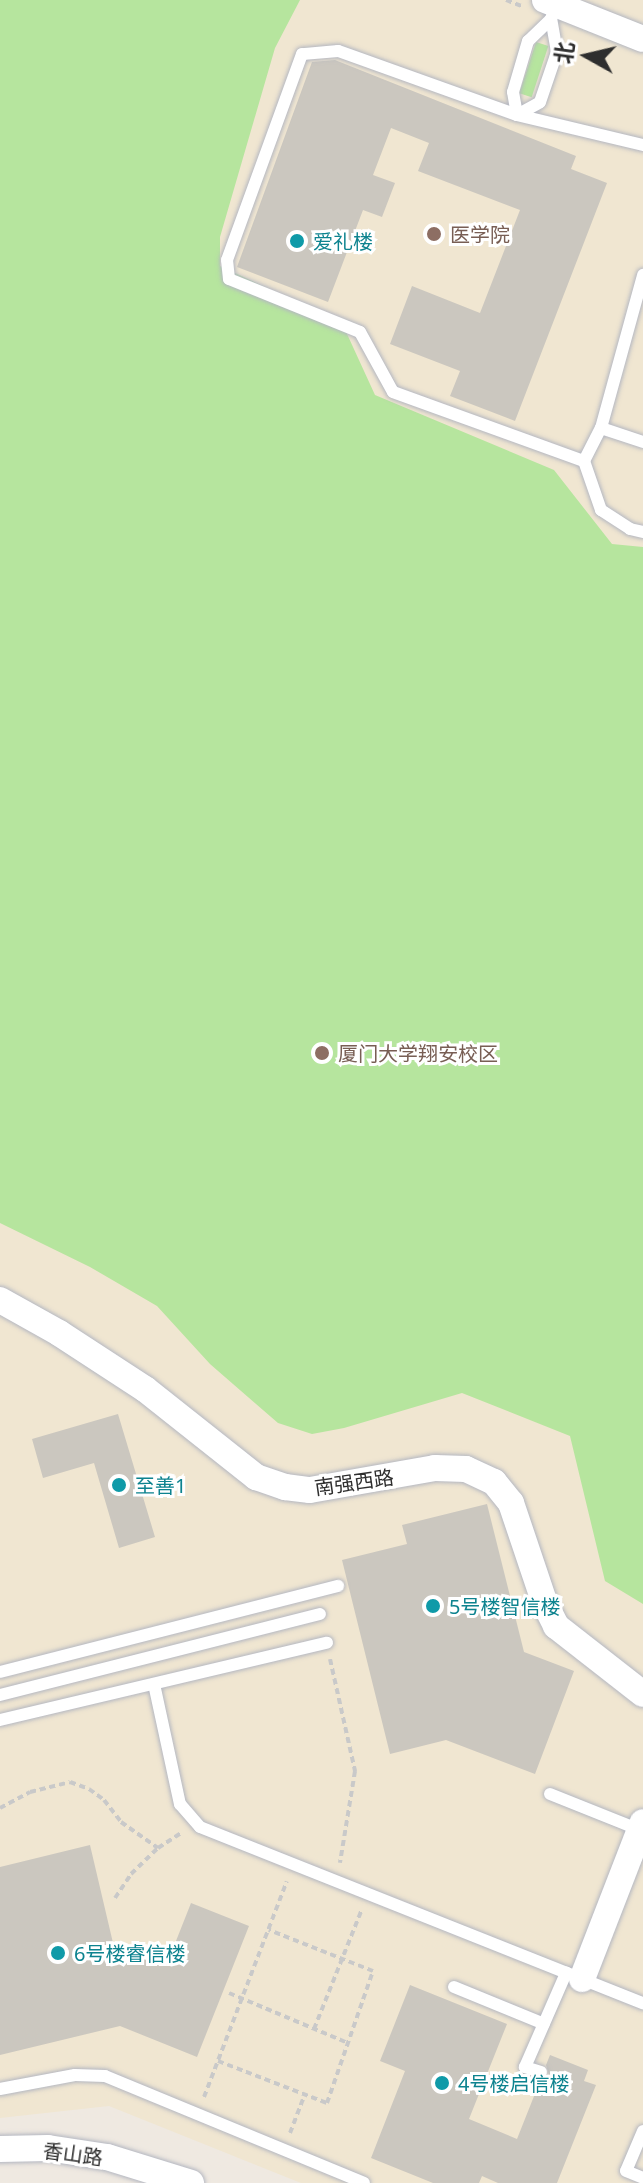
<!DOCTYPE html>
<meta charset="utf-8">
<style>
body{margin:0}
#map{position:relative;width:643px;height:2183px;overflow:hidden;background:#efe9e1;font-family:"Noto Sans","Noto Sans SC",sans-serif}
div>[style]{position:absolute}
.education>*{inset:0;background:#f0e6d1}
.green>*{inset:0;background:#b6e59e;transform-origin:0 0}
.building>*{inset:0;background:#cbc7bf}
.path>*{height:4px;margin-top:-2px;transform-origin:0;background:repeating-linear-gradient(90deg,#c9c9c9 0 6px,transparent 0 10px)}
.roads{filter:drop-shadow(0 0 2px #b4b7c1) drop-shadow(0 0 2px #b4b7c1)}
.lane>*{height:12px;margin:-6px;padding:0 6px;transform-origin:6px;border-radius:6px;background:#fff}
.street>*{height:26px;margin:-13px;padding:0 13px;transform-origin:13px;border-radius:13px;background:#fff}
.dots>*{width:22px;height:22px;translate:-50% -50%;box-sizing:border-box;border:4px solid #fff;border-radius:50%}
span{translate:-50% -50%;white-space:nowrap;text-align:center;line-height:1.15;-webkit-text-stroke:6px #fff;paint-order:stroke}
.education-label{font-size:20px;color:#785e54}
.left{translate:0 -50%;text-align:left}
.culture-label{font-size:20px;color:#0d838f}
.street-label{font-size:20px;color:#2e2e2e}
.north{position:absolute;left:547px;top:16px;width:80px;height:80px;-webkit-text-stroke:6px #fff;paint-order:stroke;rotate:278deg;font-size:22px;font-weight:700;line-height:32px;text-align:center;color:#2e2e2e}
.north::after{content:'';display:block;margin:auto;width:28px;height:36px;background:#2e2e2e;clip-path:polygon(50% 0,100% 100%,50% 72%,0 100%)}
</style>
<div id="map">
<div class="education">
<div style="clip-path:polygon(0 0,643px 0,643px 2183px,301px 2183px,109px 2106px,0 2118px)"></div>
</div>
<div class="green">
<div style="clip-path:polygon(0 0,300px 0,275px 48px,220px 237px,220px 266px,342px 323px,375px 395px,554px 470px,612px 544px,643px 547px,643px 1604px,605px 1581px,570px 1436px,462px 1393px,344px 1428px,312px 1434px,278px 1423px,210px 1364px,157px 1306px,90px 1267px,0 1223px)"></div>
<div style="left:536px;top:42px;width:13px;height:54px;rotate:18deg"></div>
</div>
<div class="building">
<div style="clip-path:polygon(335px 60px,576px 156px,571px 169px,607px 183px,515px 421px,450px 396px,460px 371px,390px 344px,412px 286px,480px 313px,520px 210px,418px 171px,429px 143px,391px 128px,373px 175px,395px 183px,382px 217px,363px 210px,328px 302px,237px 267px,312px 62px)"></div>
<div style="clip-path:polygon(118px 1414px,155px 1537px,119px 1548px,94px 1463px,43px 1478px,32px 1439px)"></div>
<div style="clip-path:polygon(487px 1504px,524px 1652px,574px 1671px,535px 1774px,446px 1740px,390px 1754px,342px 1560px,407px 1544px,402px 1525px)"></div>
<div style="clip-path:polygon(90px 1845px,117px 1960px,174px 1946px,191px 1903px,249px 1926px,197px 2057px,120px 2026px,0 2055px,0 1867px)"></div>
<div style="clip-path:polygon(410px 1985px,507px 2024px,469px 2119px,517px 2139px,540px 2081px,549px 2075px,546px 2065px,550px 2055px,588px 2070px,584px 2081px,596px 2085px,557px 2183px,498px 2183px,482px 2176px,479px 2183px,433px 2183px,371px 2158px,405px 2071px,380px 2061px)"></div>
</div>
<div class="path">
<div style="left:506px;top:0;width:17px;rotate:21deg"></div>
<div style="left:330px;top:1659px;width:115px;rotate:77.4deg"></div>
<div style="left:355px;top:1771px;width:93px;rotate:99.3deg"></div>
<div style="left:0;top:1808px;width:34px;rotate:-28deg"></div>
<div style="left:30px;top:1792px;width:41px;rotate:-14deg"></div>
<div style="left:70px;top:1782px;width:20px;rotate:20deg"></div>
<div style="left:89px;top:1789px;width:19px;rotate:36deg"></div>
<div style="left:104px;top:1800px;width:28px;rotate:52deg"></div>
<div style="left:121px;top:1822px;width:45px;rotate:35.1deg"></div>
<div style="left:115px;top:1898px;width:29px;rotate:-56deg"></div>
<div style="left:131px;top:1874px;width:37px;rotate:-44deg"></div>
<div style="left:158px;top:1848px;width:27px;rotate:-33deg"></div>
<div style="left:229px;top:1993px;width:129px;rotate:22.8deg"></div>
<div style="left:314px;top:2029px;width:129px;rotate:-68.2deg"></div>
<div style="left:218px;top:2061px;width:117px;rotate:21.1deg"></div>
<div style="left:327px;top:2103px;width:140px;rotate:-70.8deg"></div>
<div style="left:373px;top:1971px;width:112px;rotate:-158.5deg"></div>
<div style="left:204px;top:2097px;width:231px;rotate:-69deg"></div>
<div style="left:290px;top:2133px;width:42px;rotate:-69deg"></div>
</div>
<div class="roads">
<div class="lane">
<div style="left:551px;top:19px;width:32px;rotate:136deg"></div>
<div style="left:528px;top:41px;width:53px;rotate:106.4deg"></div>
<div style="left:513px;top:92px;width:23px;rotate:80deg"></div>
<div style="left:517px;top:115px;width:26px;rotate:-29deg"></div>
<div style="left:540px;top:102px;width:53px;rotate:-71.2deg"></div>
<div style="left:557px;top:52px;width:34px;rotate:-100deg"></div>
<div style="left:551px;top:19px;width:15px;rotate:-70deg"></div>
<div style="left:643px;top:145px;width:130px;rotate:-166.6deg"></div>
<div style="left:517px;top:115px;width:190px;rotate:-160.3deg"></div>
<div style="left:338px;top:51px;width:36px;rotate:175deg"></div>
<div style="left:302px;top:54px;width:219px;rotate:110deg"></div>
<div style="left:227px;top:260px;width:19px;rotate:84deg"></div>
<div style="left:229px;top:279px;width:141px;rotate:22deg"></div>
<div style="left:360px;top:332px;width:68px;rotate:61.2deg"></div>
<div style="left:393px;top:392px;width:203px;rotate:19.9deg"></div>
<div style="left:584px;top:461px;width:37px;rotate:-63deg"></div>
<div style="left:601px;top:428px;width:159px;rotate:-74.6deg"></div>
<div style="left:601px;top:428px;width:44px;rotate:18.4deg"></div>
<div style="left:584px;top:461px;width:52px;rotate:70.9deg"></div>
<div style="left:601px;top:510px;width:35px;rotate:33deg"></div>
<div style="left:630px;top:529px;width:13px;rotate:13deg"></div>
<div style="left:0;top:1672px;width:349px;rotate:-14.3deg"></div>
<div style="left:154px;top:1684px;width:123px;rotate:77.8deg"></div>
<div style="left:180px;top:1804px;width:30px;rotate:49deg"></div>
<div style="left:200px;top:1827px;width:477px;rotate:21.7deg"></div>
<div style="left:0;top:1695px;width:330px;rotate:-14.2deg"></div>
<div style="left:0;top:1720px;width:336px;rotate:-13.3deg"></div>
<div style="left:550px;top:1794px;width:97px;rotate:21.8deg"></div>
<div style="left:454px;top:1987px;width:97px;rotate:22.3deg"></div>
<div style="left:541px;top:2072px;width:17px;rotate:-163deg"></div>
<div style="left:525px;top:2067px;width:103px;rotate:-66.4deg"></div>
<div style="left:0;top:2089px;width:76px;rotate:-10.6deg"></div>
<div style="left:75px;top:2075px;width:30px;rotate:2deg"></div>
<div style="left:105px;top:2076px;width:280px;rotate:22.4deg"></div>
<div style="left:643px;top:2131px;width:43px;rotate:113deg"></div>
<div style="left:626px;top:2171px;width:18px;rotate:22deg"></div>
</div>
<div class="street">
<div style="left:545px;top:0;width:105px;rotate:21.7deg"></div>
<div style="left:0;top:1300px;width:68px;rotate:29.2deg"></div>
<div style="left:59px;top:1333px;width:103px;rotate:33.1deg"></div>
<div style="left:145px;top:1389px;width:142px;rotate:38.4deg"></div>
<div style="left:256px;top:1477px;width:31px;rotate:19deg"></div>
<div style="left:285px;top:1487px;width:25px;rotate:7deg"></div>
<div style="left:310px;top:1490px;width:127px;rotate:-10deg"></div>
<div style="left:435px;top:1468px;width:31px;rotate:2deg"></div>
<div style="left:466px;top:1469px;width:31px;rotate:25deg"></div>
<div style="left:494px;top:1482px;width:27px;rotate:51deg"></div>
<div style="left:511px;top:1503px;width:107px;rotate:71.4deg"></div>
<div style="left:545px;top:1604px;width:25px;rotate:63deg"></div>
<div style="left:556px;top:1626px;width:110px;rotate:38deg"></div>
<div style="left:582px;top:1979px;width:168px;rotate:-68.8deg"></div>
<div style="left:0;top:2149px;width:48px;rotate:-1.2deg"></div>
<div style="left:48px;top:2148px;width:60px;rotate:8.7deg"></div>
<div style="left:107px;top:2157px;width:88px;rotate:17.2deg"></div>
</div>
</div>
<div class="dots">
<div style="left:434px;top:234px;background:#8d6e63"></div>
<div style="left:297px;top:241px;background:#0f9aa8"></div>
<div style="left:322px;top:1053px;background:#8d6e63"></div>
<div style="left:119px;top:1485px;background:#0f9aa8"></div>
<div style="left:433px;top:1606px;background:#0f9aa8"></div>
<div style="left:58px;top:1953px;background:#0f9aa8"></div>
<div style="left:442px;top:2083px;background:#0f9aa8"></div>
</div>
<div class="education-label">
<span class="left" style="left:450px;top:234px">医学院</span>
<span class="left" style="left:338px;top:1053px">厦门大学翔安校区</span>
</div>
<div class="culture-label">
<span class="left" style="left:313px;top:241px">爱礼楼</span>
<span class="left" style="left:135px;top:1485px">至善1</span>
<span class="left" style="left:449px;top:1606px">5号楼智信楼</span>
<span class="left" style="left:74px;top:1953px">6号楼睿信楼</span>
<span class="left" style="left:458px;top:2083px">4号楼启信楼</span>
</div>
<div class="street-label">
<span style="left:354px;top:1482px;rotate:-8deg">南强西路</span>
<span style="left:73px;top:2154px;rotate:8deg">香山路</span>
</div>
<div class="north">北</div>
</div>
